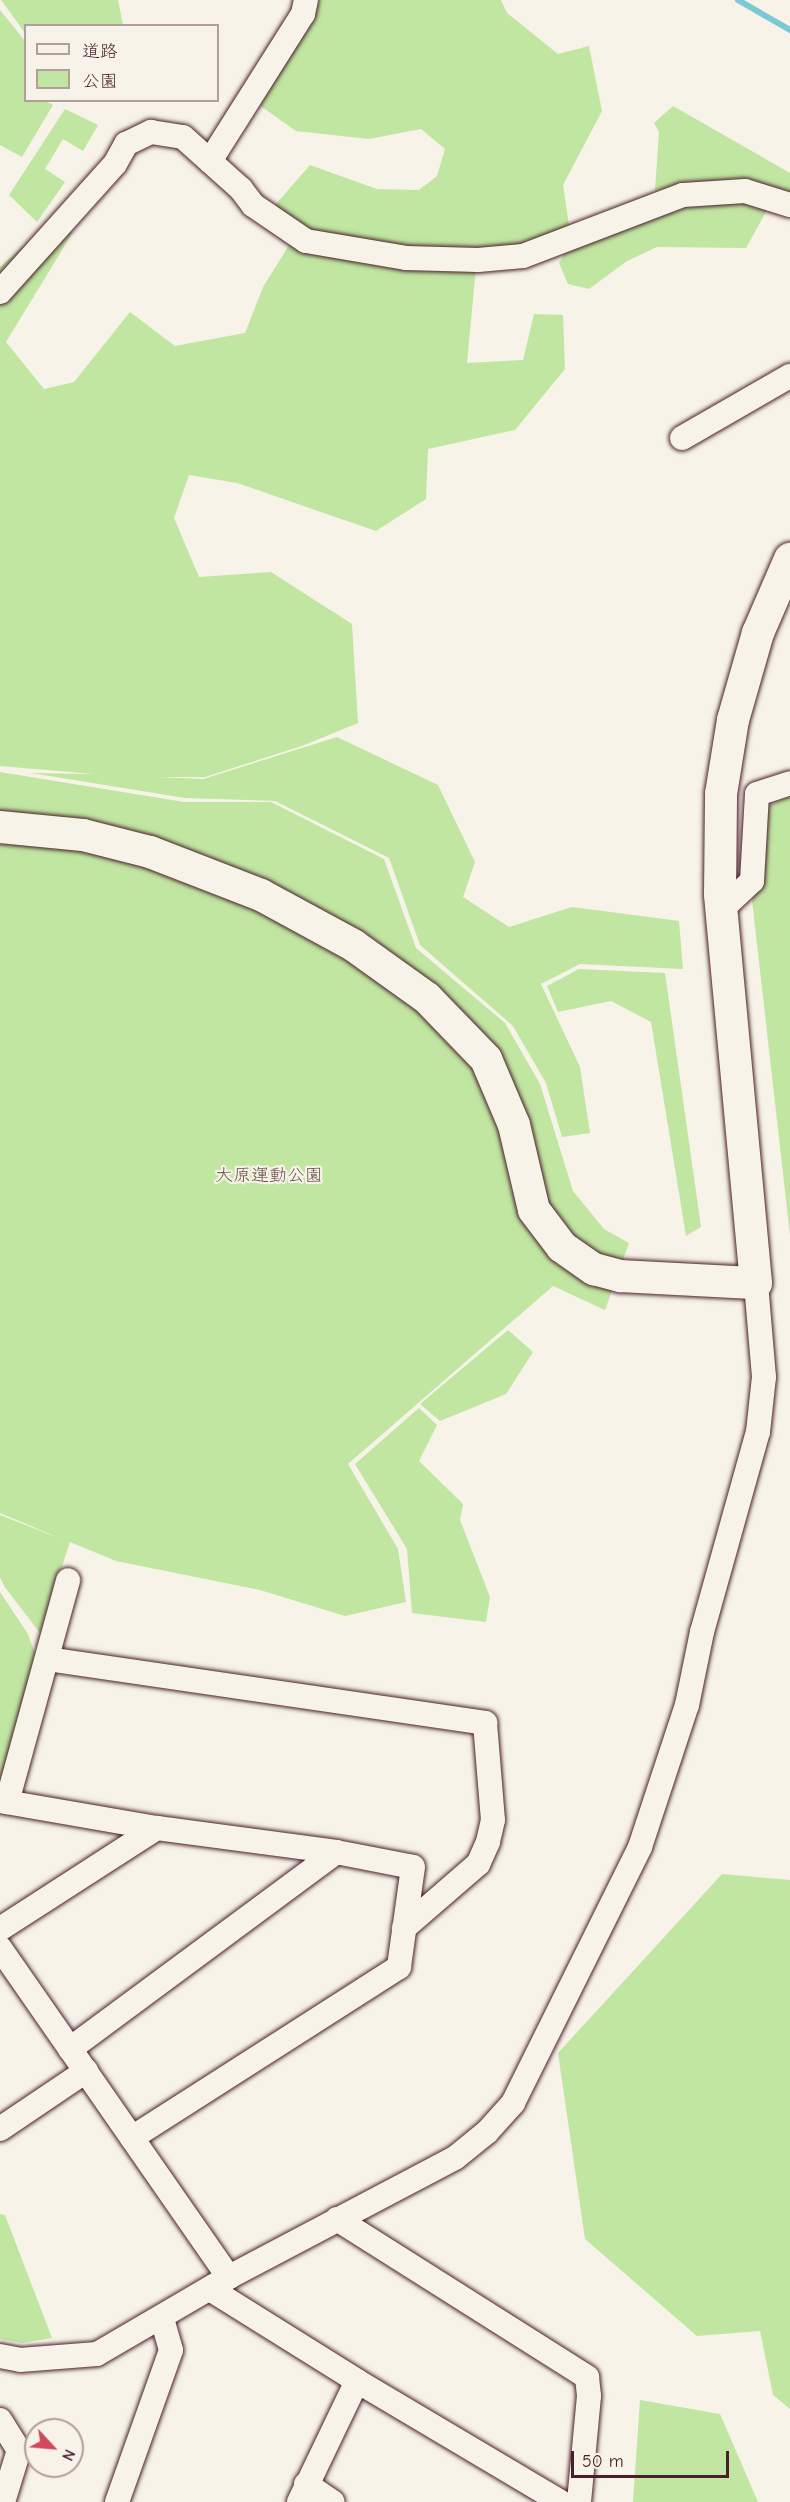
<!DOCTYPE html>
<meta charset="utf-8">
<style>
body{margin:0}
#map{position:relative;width:790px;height:2502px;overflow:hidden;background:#f7f3e8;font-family:"Comic Neue","Klee One",sans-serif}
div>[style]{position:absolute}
.green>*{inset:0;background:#c0e6a1}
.stream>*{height:6px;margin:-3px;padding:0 3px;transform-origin:3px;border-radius:3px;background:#7ac9d5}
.roads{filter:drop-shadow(0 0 2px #4a1f2b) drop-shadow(0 0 2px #4a1f2b)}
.minor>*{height:24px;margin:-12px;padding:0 12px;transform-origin:12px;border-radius:12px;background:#f7f3e8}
.tertiary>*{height:32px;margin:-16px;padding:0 16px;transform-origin:16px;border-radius:16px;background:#f7f3e8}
span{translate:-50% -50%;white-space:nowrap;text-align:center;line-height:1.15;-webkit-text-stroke:4.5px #f7f3e8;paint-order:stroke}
.park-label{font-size:18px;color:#685148}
.legend{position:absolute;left:24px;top:24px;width:195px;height:78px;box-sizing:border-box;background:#f7f3e8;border:2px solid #b29e9c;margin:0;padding:8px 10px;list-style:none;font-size:18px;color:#4a1f2b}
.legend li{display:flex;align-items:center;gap:12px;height:30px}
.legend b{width:30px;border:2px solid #b29e9c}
.north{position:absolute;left:24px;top:2418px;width:60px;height:60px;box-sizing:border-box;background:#f7f3e8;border:2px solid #b29e9c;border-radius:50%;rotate:116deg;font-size:16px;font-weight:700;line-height:24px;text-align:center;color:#4a1f2b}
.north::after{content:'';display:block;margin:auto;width:21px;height:27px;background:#d1495b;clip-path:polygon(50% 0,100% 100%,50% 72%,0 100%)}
.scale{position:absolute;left:571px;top:2451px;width:158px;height:27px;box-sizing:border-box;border:3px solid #4a1f2b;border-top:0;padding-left:8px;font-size:18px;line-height:21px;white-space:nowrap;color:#4a1f2b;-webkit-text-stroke:4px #f7f3e8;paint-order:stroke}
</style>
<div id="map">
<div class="green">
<div style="clip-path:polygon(1px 0,118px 0,123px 25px,26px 26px,25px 33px)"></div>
<div style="clip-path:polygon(311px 0,501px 0,507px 13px,558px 54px,589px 46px,602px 111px,563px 185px,570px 232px,521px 252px,406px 253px,308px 238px,269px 212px,310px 165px,377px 189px,419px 190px,437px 176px,445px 149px,421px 129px,369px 139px,296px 131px,255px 102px)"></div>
<div style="clip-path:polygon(0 10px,25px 41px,26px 100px,45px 101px,53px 105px,22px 157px,0 145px)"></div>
<div style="clip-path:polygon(673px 106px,790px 173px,790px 195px,721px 181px,655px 190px,659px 132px,654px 123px)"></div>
<div style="clip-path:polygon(65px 109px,98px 125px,83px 151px,63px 139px,45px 169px,65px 182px,37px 222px,9px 195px)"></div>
<div style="clip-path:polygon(725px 198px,765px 203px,766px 212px,746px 248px,657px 247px,627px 261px,589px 289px,568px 284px,559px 263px,568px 248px,661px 210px)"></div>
<div style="clip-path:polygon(40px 231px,73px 232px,6px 342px,44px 389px,74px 382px,130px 312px,175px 346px,245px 333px,263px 287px,291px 242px,476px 268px,467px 363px,523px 360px,534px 314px,563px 315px,565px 369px,515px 430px,428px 449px,426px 499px,376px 531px,237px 483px,189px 475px,174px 518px,199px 577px,271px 572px,352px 624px,358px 723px,302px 746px,205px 777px,159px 777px,203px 779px,337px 737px,438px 785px,475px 862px,463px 897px,509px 927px,572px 907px,679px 921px,683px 969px,580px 964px,541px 984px,580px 1067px,590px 1133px,562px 1137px,546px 1083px,513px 1026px,420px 945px,389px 858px,275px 801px,185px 798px,31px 773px,94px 774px,0 766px,0 267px)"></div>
<div style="clip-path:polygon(0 772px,184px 802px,271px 802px,384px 859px,416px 948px,505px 1023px,540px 1084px,573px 1191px,604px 1229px,629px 1243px,605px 1310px,553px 1286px,348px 1464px,398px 1549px,406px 1602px,345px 1616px,260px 1590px,116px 1561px,70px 1542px,40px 1633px,4px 1586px,0 1577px,0 1515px,64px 1540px,0 1513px)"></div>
<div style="clip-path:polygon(790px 795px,790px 1235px,752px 900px,769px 806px)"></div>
<div style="clip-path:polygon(579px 969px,665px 973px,701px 1227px,686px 1236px,651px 1022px,611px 1001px,558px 1012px,547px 986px)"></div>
<div style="clip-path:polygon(508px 1330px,533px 1352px,506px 1394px,440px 1421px,420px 1404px)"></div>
<div style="clip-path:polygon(419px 1408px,437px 1425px,419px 1461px,463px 1504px,460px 1520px,490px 1597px,486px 1622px,412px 1613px,407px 1549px,355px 1464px)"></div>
<div style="clip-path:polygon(0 1592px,28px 1634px,38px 1662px,0 1791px)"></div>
<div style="clip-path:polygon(722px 1874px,790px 1880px,790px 2409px,773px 2395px,760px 2331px,697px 2336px,585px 2239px,558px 2053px)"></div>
<div style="clip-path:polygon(0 2214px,5px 2215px,52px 2338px,22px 2343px,0 2339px)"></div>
<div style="clip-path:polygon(640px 2400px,720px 2414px,758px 2502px,633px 2502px)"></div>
</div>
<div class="stream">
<div style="left:738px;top:0;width:60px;rotate:30deg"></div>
</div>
<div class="roads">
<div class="minor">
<div style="left:210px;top:161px;width:174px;rotate:-57.7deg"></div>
<div style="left:303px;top:14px;width:14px;rotate:-78deg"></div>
<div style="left:0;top:292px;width:172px;rotate:-48.1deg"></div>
<div style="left:115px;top:164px;width:23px;rotate:-61deg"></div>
<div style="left:126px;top:144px;width:28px;rotate:-26deg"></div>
<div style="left:151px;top:132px;width:32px;rotate:9deg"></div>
<div style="left:183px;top:137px;width:78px;rotate:41.9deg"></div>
<div style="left:241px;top:189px;width:20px;rotate:53deg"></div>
<div style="left:253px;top:205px;width:64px;rotate:34.2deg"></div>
<div style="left:306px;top:241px;width:101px;rotate:9.6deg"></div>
<div style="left:406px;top:258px;width:72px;rotate:1.6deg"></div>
<div style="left:478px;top:260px;width:45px;rotate:-5.1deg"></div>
<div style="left:523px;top:256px;width:171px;rotate:-20.9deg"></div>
<div style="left:683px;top:195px;width:62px;rotate:-3.7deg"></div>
<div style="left:745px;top:191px;width:47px;rotate:17.3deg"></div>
<div style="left:682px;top:438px;width:125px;rotate:-29.9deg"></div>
<div style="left:722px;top:909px;width:41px;rotate:-43deg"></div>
<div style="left:752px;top:881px;width:87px;rotate:-86.7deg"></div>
<div style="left:757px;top:794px;width:35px;rotate:-18deg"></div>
<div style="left:48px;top:1659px;width:442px;rotate:8.3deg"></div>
<div style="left:485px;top:1723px;width:97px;rotate:85.3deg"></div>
<div style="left:493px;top:1820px;width:23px;rotate:103deg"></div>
<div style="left:488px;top:1842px;width:24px;rotate:114deg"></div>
<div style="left:478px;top:1864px;width:98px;rotate:139.1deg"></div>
<div style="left:0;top:1801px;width:159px;rotate:9.8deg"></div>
<div style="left:157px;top:1828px;width:181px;rotate:7.6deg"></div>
<div style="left:336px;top:1852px;width:78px;rotate:11deg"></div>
<div style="left:413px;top:1867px;width:101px;rotate:98deg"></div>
<div style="left:399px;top:1967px;width:317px;rotate:147.4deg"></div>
<div style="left:7px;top:1802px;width:230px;rotate:-74.6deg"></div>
<div style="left:0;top:1929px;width:187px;rotate:-32.8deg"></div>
<div style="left:0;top:1948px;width:401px;rotate:55.2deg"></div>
<div style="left:70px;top:2049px;width:331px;rotate:-36.5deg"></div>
<div style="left:0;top:2129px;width:104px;rotate:-34deg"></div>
<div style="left:337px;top:2219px;width:296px;rotate:32.3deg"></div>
<div style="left:587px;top:2377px;width:19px;rotate:84deg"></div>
<div style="left:589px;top:2396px;width:106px;rotate:95.4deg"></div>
<div style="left:210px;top:2289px;width:173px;rotate:32deg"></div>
<div style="left:357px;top:2381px;width:237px;rotate:30.7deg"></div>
<div style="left:0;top:2356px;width:20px;rotate:11deg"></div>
<div style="left:20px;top:2360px;width:77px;rotate:-4.5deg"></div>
<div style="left:97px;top:2354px;width:153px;rotate:-30.3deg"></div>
<div style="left:229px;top:2277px;width:255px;rotate:-27.8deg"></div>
<div style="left:455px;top:2158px;width:41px;rotate:-39.1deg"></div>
<div style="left:487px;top:2132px;width:39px;rotate:-48deg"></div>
<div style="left:513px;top:2103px;width:286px;rotate:-63.6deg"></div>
<div style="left:640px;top:1847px;width:150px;rotate:-71.7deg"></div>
<div style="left:687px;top:1705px;width:75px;rotate:-78.4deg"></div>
<div style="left:702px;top:1632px;width:208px;rotate:-74.4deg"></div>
<div style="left:758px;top:1432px;width:55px;rotate:-83.8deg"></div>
<div style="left:764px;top:1377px;width:94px;rotate:-94.9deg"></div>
<div style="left:0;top:2420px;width:36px;rotate:58deg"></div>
<div style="left:19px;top:2450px;width:54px;rotate:107.1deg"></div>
<div style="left:306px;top:2484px;width:32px;rotate:34deg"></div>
<div style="left:117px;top:2502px;width:161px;rotate:-70.4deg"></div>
<div style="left:171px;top:2350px;width:33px;rotate:-106deg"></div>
<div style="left:299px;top:2502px;width:134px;rotate:-64.4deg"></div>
</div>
<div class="tertiary">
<div style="left:0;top:827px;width:83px;rotate:5.5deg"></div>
<div style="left:83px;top:835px;width:69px;rotate:14.2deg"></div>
<div style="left:150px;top:852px;width:119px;rotate:21.2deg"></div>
<div style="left:261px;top:895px;width:105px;rotate:28.5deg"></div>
<div style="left:353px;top:945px;width:91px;rotate:35.6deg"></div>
<div style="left:427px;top:998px;width:85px;rotate:46deg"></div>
<div style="left:486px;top:1059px;width:72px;rotate:67deg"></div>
<div style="left:514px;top:1125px;width:87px;rotate:76.8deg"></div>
<div style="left:534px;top:1210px;width:46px;rotate:52.9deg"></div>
<div style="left:562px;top:1247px;width:39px;rotate:35deg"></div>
<div style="left:594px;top:1269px;width:28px;rotate:15deg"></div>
<div style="left:621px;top:1276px;width:135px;rotate:3deg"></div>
<div style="left:756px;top:1283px;width:391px;rotate:-95.3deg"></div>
<div style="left:720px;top:894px;width:100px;rotate:-89.4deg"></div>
<div style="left:721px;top:794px;width:75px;rotate:-80.8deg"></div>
<div style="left:733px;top:720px;width:91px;rotate:-74deg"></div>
<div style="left:758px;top:633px;width:81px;rotate:-66.6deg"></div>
</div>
</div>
<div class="park-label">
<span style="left:269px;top:1176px">大原運動公園</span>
</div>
<ul class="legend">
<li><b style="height:8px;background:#f7f3e8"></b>道路</li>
<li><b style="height:16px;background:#c0e6a1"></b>公園</li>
</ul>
<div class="north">N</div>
<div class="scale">50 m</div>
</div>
